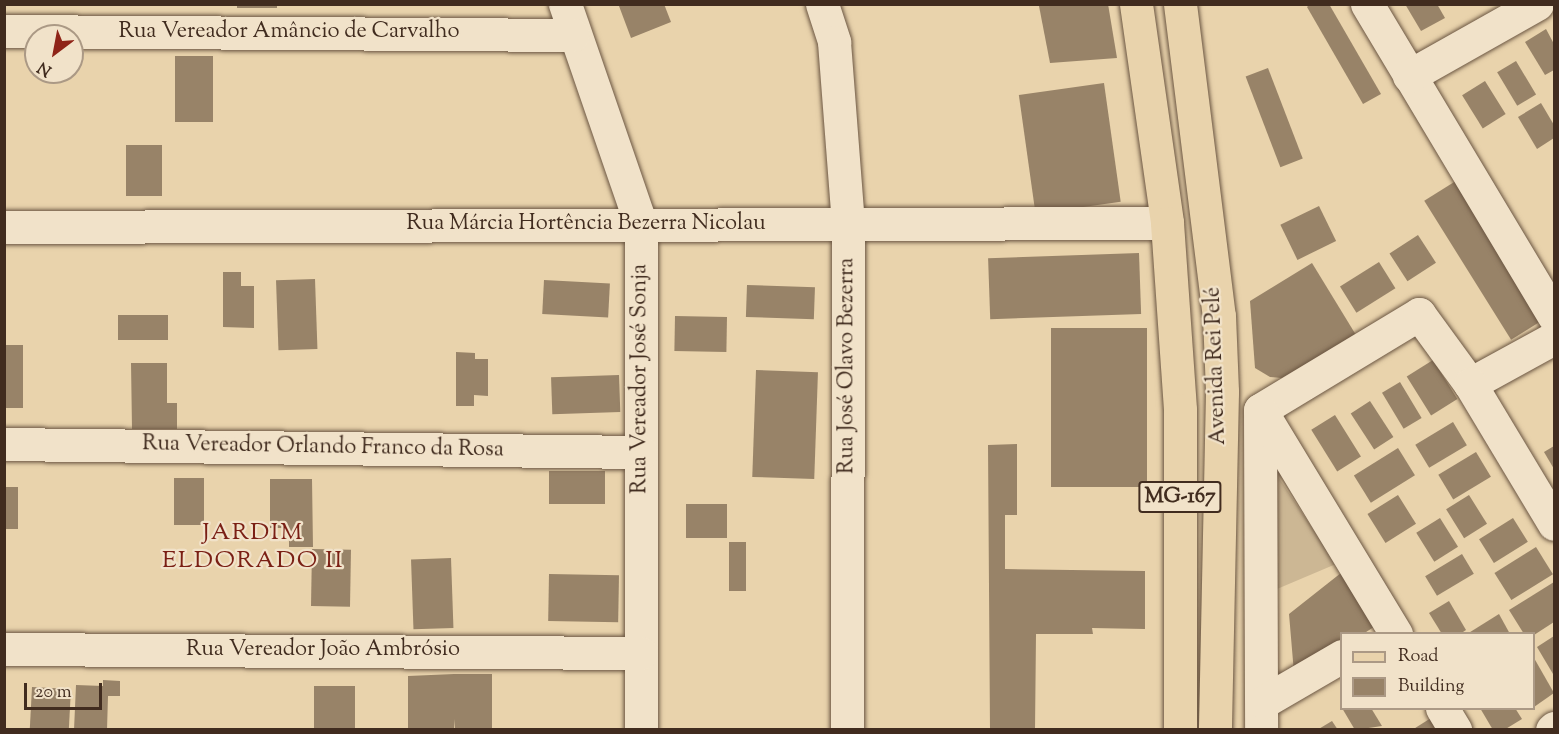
<!DOCTYPE html>
<meta charset="utf-8">
<style>
body{margin:0}
#map{position:relative;width:1559px;height:734px;overflow:hidden;background:#e9d3ac;font-family:"Sorts Mill Goudy",serif}
div>[style]{position:absolute}
.green>*{inset:0;background:#ccb794}
.building>*{inset:0;background:#988368;transform-origin:0 0}
.roads{filter:drop-shadow(0 0 2px #6b5642) drop-shadow(0 0 2px #6b5642)}
.minor>*{height:33px;margin:-16.5px;padding:0 16.5px;transform-origin:16.5px;border-radius:16.5px;background:#f1e2c9}
.major>*{height:33px;margin:-16.5px;padding:0 16.5px;transform-origin:16.5px;border-radius:16.5px;background:#e9d3ac}
span{translate:-50% -50%;white-space:nowrap;text-align:center;line-height:1.15;-webkit-text-stroke:4.5px #f1e2c9;paint-order:stroke}
.shield-label span{padding:2px 4px;background:#f1e2c9;border:2px solid;border-radius:4px;-webkit-text-stroke-width:0}
.shield-label{font-size:21px;color:#412c1f;font-weight:700}
.street-label{font-size:22px;color:#412c1f}
.neighbourhood-label{font-size:24px;color:#7a1f14;letter-spacing:1.5px}
.frame{position:absolute;inset:0;border:6px solid #412c1f;pointer-events:none}
.legend{position:absolute;left:1340px;top:632px;width:195px;height:78px;box-sizing:border-box;background:#f1e2c9;border:2px solid #ab9985;margin:0;padding:8px 10px;list-style:none;font-size:18px;color:#412c1f}
.legend li{display:flex;align-items:center;gap:12px;height:30px}
.legend b{width:30px;border:2px solid #ab9985}
.north{position:absolute;left:24px;top:24px;width:60px;height:60px;box-sizing:border-box;background:#f1e2c9;border:2px solid #ab9985;border-radius:50%;rotate:212deg;font-size:16px;font-weight:700;line-height:24px;text-align:center;color:#412c1f}
.north::after{content:'';display:block;margin:auto;width:21px;height:27px;background:#8f2418;clip-path:polygon(50% 0,100% 100%,50% 72%,0 100%)}
.scale{position:absolute;left:24px;top:683px;width:78px;height:27px;box-sizing:border-box;border:3px solid #412c1f;border-top:0;padding-left:8px;font-size:18px;line-height:21px;white-space:nowrap;color:#412c1f;-webkit-text-stroke:4px #f1e2c9;paint-order:stroke}
</style>
<div id="map">
<div class="green">
<div style="clip-path:polygon(1277px 475px,1336px 564px,1277px 589px)"></div>
</div>
<div class="building">
<div style="left:237px;top:4px;width:40px;height:4px"></div>
<div style="clip-path:polygon(664px 4px,671px 22px,631px 38px,619px 6px)"></div>
<div style="clip-path:polygon(1044px 4px,1108px 4px,1117px 58px,1050px 63px,1039px 6px)"></div>
<div style="clip-path:polygon(1310px 4px,1329px 4px,1381px 94px,1363px 104px,1307px 7px)"></div>
<div style="clip-path:polygon(1405px 4px,1437px 4px,1445px 18px,1421px 31px)"></div>
<div style="clip-path:polygon(1546px 29px,1554px 44px,1554px 70px,1545px 75px,1525px 42px)"></div>
<div style="left:175px;top:56px;width:38px;height:66px"></div>
<div style="left:1516px;top:61px;width:39px;height:22px;rotate:59deg"></div>
<div style="left:1268px;top:68px;width:97px;height:24px;rotate:69deg"></div>
<div style="left:1485px;top:81px;width:39px;height:27px;rotate:58deg"></div>
<div style="left:1104px;top:83px;width:120px;height:86px;rotate:82deg"></div>
<div style="clip-path:polygon(1541px 103px,1554px 125px,1554px 138px,1537px 149px,1518px 117px)"></div>
<div style="left:126px;top:145px;width:36px;height:51px"></div>
<div style="left:1459px;top:179px;width:164px;height:41px;rotate:58deg"></div>
<div style="left:1319px;top:206px;width:39px;height:43px;rotate:64deg"></div>
<div style="left:1418px;top:235px;width:33px;height:34px;rotate:57deg"></div>
<div style="left:1139px;top:253px;width:61px;height:151px;rotate:88deg"></div>
<div style="left:1379px;top:262px;width:31px;height:46px;rotate:58deg"></div>
<div style="clip-path:polygon(1312px 263px,1356px 335px,1282px 378px,1270px 377px,1255px 368px,1250px 301px)"></div>
<div style="clip-path:polygon(223px 272px,241px 272px,241px 286px,254px 286px,254px 328px,223px 327px)"></div>
<div style="left:315px;top:279px;width:70px;height:39px;rotate:88deg"></div>
<div style="left:544px;top:280px;width:66px;height:34px;rotate:3deg"></div>
<div style="left:747px;top:285px;width:68px;height:32px;rotate:2deg"></div>
<div style="left:168px;top:315px;width:25px;height:50px;rotate:90deg"></div>
<div style="left:675px;top:316px;width:52px;height:35px;rotate:1deg"></div>
<div style="left:1051px;top:328px;width:96px;height:159px"></div>
<div style="left:4px;top:345px;width:19px;height:63px"></div>
<div style="clip-path:polygon(456px 352px,475px 353px,475px 359px,488px 359px,488px 396px,474px 395px,474px 406px,456px 406px)"></div>
<div style="left:1433px;top:360px;width:46px;height:31px;rotate:58deg"></div>
<div style="clip-path:polygon(131px 363px,167px 363px,167px 403px,177px 403px,177px 429px,132px 429px)"></div>
<div style="left:756px;top:370px;width:62px;height:107px;rotate:2deg"></div>
<div style="left:619px;top:375px;width:37px;height:68px;rotate:88deg"></div>
<div style="left:1400px;top:382px;width:42px;height:21px;rotate:59deg"></div>
<div style="left:1370px;top:401px;width:43px;height:23px;rotate:57deg"></div>
<div style="left:1335px;top:415px;width:49px;height:28px;rotate:58deg"></div>
<div style="left:1453px;top:422px;width:27px;height:44px;rotate:59deg"></div>
<div style="clip-path:polygon(1017px 444px,1017px 515px,1005px 515px,1005px 569px,1145px 571px,1145px 629px,1092px 628px,1093px 634px,1036px 634px,1035px 730px,990px 730px,988px 445px)"></div>
<div style="clip-path:polygon(1554px 446px,1554px 469px,1544px 452px)"></div>
<div style="left:1398px;top:448px;width:32px;height:52px;rotate:58deg"></div>
<div style="left:1476px;top:452px;width:29px;height:44px;rotate:59deg"></div>
<div style="left:549px;top:471px;width:56px;height:33px"></div>
<div style="left:174px;top:478px;width:30px;height:47px"></div>
<div style="clip-path:polygon(270px 479px,312px 479px,313px 547px,289px 547px,289px 528px,270px 528px)"></div>
<div style="left:5px;top:487px;width:13px;height:42px"></div>
<div style="left:1398px;top:495px;width:34px;height:36px;rotate:58deg"></div>
<div style="left:1469px;top:495px;width:34px;height:27px;rotate:58deg"></div>
<div style="left:727px;top:504px;width:34px;height:41px;rotate:90deg"></div>
<div style="left:1440px;top:518px;width:34px;height:28px;rotate:58deg"></div>
<div style="left:1513px;top:518px;width:28px;height:40px;rotate:58deg"></div>
<div style="left:746px;top:542px;width:49px;height:17px;rotate:90deg"></div>
<div style="left:1536px;top:547px;width:32px;height:49px;rotate:58deg"></div>
<div style="left:312px;top:549px;width:39px;height:57px;rotate:1deg"></div>
<div style="left:1462px;top:554px;width:23px;height:43px;rotate:59deg"></div>
<div style="left:451px;top:558px;width:70px;height:40px;rotate:88deg"></div>
<div style="clip-path:polygon(1346px 569px,1380px 623px,1363px 634px,1342px 634px,1342px 646px,1294px 673px,1289px 614px)"></div>
<div style="left:549px;top:574px;width:70px;height:47px;rotate:1deg"></div>
<div style="clip-path:polygon(1554px 582px,1554px 622px,1534px 635px,1524px 634px,1509px 610px)"></div>
<div style="clip-path:polygon(1449px 601px,1466px 630px,1460px 634px,1442px 634px,1429px 613px)"></div>
<div style="clip-path:polygon(1499px 614px,1510px 634px,1467px 634px)"></div>
<div style="clip-path:polygon(1554px 636px,1554px 673px,1553px 674px,1537px 647px)"></div>
<div style="clip-path:polygon(1534px 658px,1554px 693px,1534px 707px)"></div>
<div style="clip-path:polygon(454px 674px,492px 674px,492px 730px,455px 730px,455px 719px,454px 730px,408px 730px,408px 676px)"></div>
<div style="clip-path:polygon(103px 680px,120px 681px,120px 696px,108px 696px,107px 730px,74px 730px,76px 685px,103px 686px)"></div>
<div style="left:314px;top:686px;width:41px;height:44px"></div>
<div style="left:32px;top:687px;width:39px;height:43px;rotate:3deg"></div>
<div style="clip-path:polygon(1342px 708px,1371px 708px,1382px 726px,1355px 730px)"></div>
<div style="clip-path:polygon(1480px 708px,1515px 708px,1522px 719px,1504px 730px,1493px 730px)"></div>
<div style="clip-path:polygon(1431px 718px,1438px 730px,1412px 730px)"></div>
<div style="clip-path:polygon(1332px 721px,1338px 730px,1317px 730px)"></div>
</div>
<div class="roads">
<div class="minor">
<div style="left:565px;top:4px;width:234px;rotate:71deg"></div>
<div style="left:641px;top:225px;width:505px;rotate:90deg"></div>
<div style="left:822px;top:4px;width:40px;rotate:72deg"></div>
<div style="left:834px;top:42px;width:183px;rotate:85.6deg"></div>
<div style="left:848px;top:224px;width:506px;rotate:90.11deg"></div>
<div style="left:1367px;top:4px;width:364px;rotate:59.1deg"></div>
<div style="left:4px;top:31px;width:569px;rotate:0.4deg"></div>
<div style="left:1409px;top:76px;width:147px;rotate:-29.4deg"></div>
<div style="left:4px;top:227px;width:1163px;rotate:-0.2deg"></div>
<div style="left:1470px;top:384px;width:96px;rotate:-28.7deg"></div>
<div style="left:1260px;top:410px;width:186px;rotate:-31.1deg"></div>
<div style="left:1419px;top:314px;width:87px;rotate:53.9deg"></div>
<div style="left:1470px;top:384px;width:163px;rotate:59deg"></div>
<div style="left:1260px;top:410px;width:320px;rotate:89.8deg"></div>
<div style="left:1261px;top:411px;width:261px;rotate:58.8deg"></div>
<div style="left:4px;top:444px;width:637px;rotate:0.72deg"></div>
<div style="left:4px;top:649px;width:637px;rotate:0.36deg"></div>
<div style="left:1263px;top:702px;width:91px;rotate:-30.2deg"></div>
<div style="left:1442px;top:708px;width:26px;rotate:59deg"></div>
<div style="left:1552px;top:730px;width:3px;rotate:-45deg"></div>
</div>
<div class="major">
<div style="left:1136px;top:4px;width:221px;rotate:81.9deg"></div>
<div style="left:1167px;top:223px;width:187px;rotate:86deg"></div>
<div style="left:1180px;top:410px;width:320px;rotate:90deg"></div>
<div style="left:1180px;top:4px;width:314px;rotate:82.9deg"></div>
<div style="left:1219px;top:316px;width:76px;rotate:87.7deg"></div>
<div style="left:1222px;top:392px;width:338px;rotate:91.2deg"></div>
</div>
</div>
<div class="shield-label">
<span style="left:1180px;top:497px">MG-167</span>
</div>
<div class="street-label">
<span style="left:289px;top:33px">Rua Vereador Amâncio de Carvalho</span>
<span style="left:586px;top:225px">Rua Márcia Hortência Bezerra Nicolau</span>
<span style="left:848px;top:366px;rotate:-90deg">Rua José Olavo Bezerra</span>
<span style="left:1217px;top:366px;rotate:-92deg">Avenida Rei Pelé</span>
<span style="left:641px;top:379px;rotate:-90deg">Rua Vereador José Sonja</span>
<span style="left:323px;top:448px;rotate:1deg">Rua Vereador Orlando Franco da Rosa</span>
<span style="left:323px;top:651px">Rua Vereador João Ambrósio</span>
</div>
<div class="neighbourhood-label">
<span style="left:253px;top:548px">JARDIM<br>ELDORADO II</span>
</div>
<div class="frame"></div>
<ul class="legend">
<li><b style="height:8px;background:#e9d3ac"></b>Road</li>
<li><b style="height:16px;background:#988368"></b>Building</li>
</ul>
<div class="north">N</div>
<div class="scale">20 m</div>
</div>
